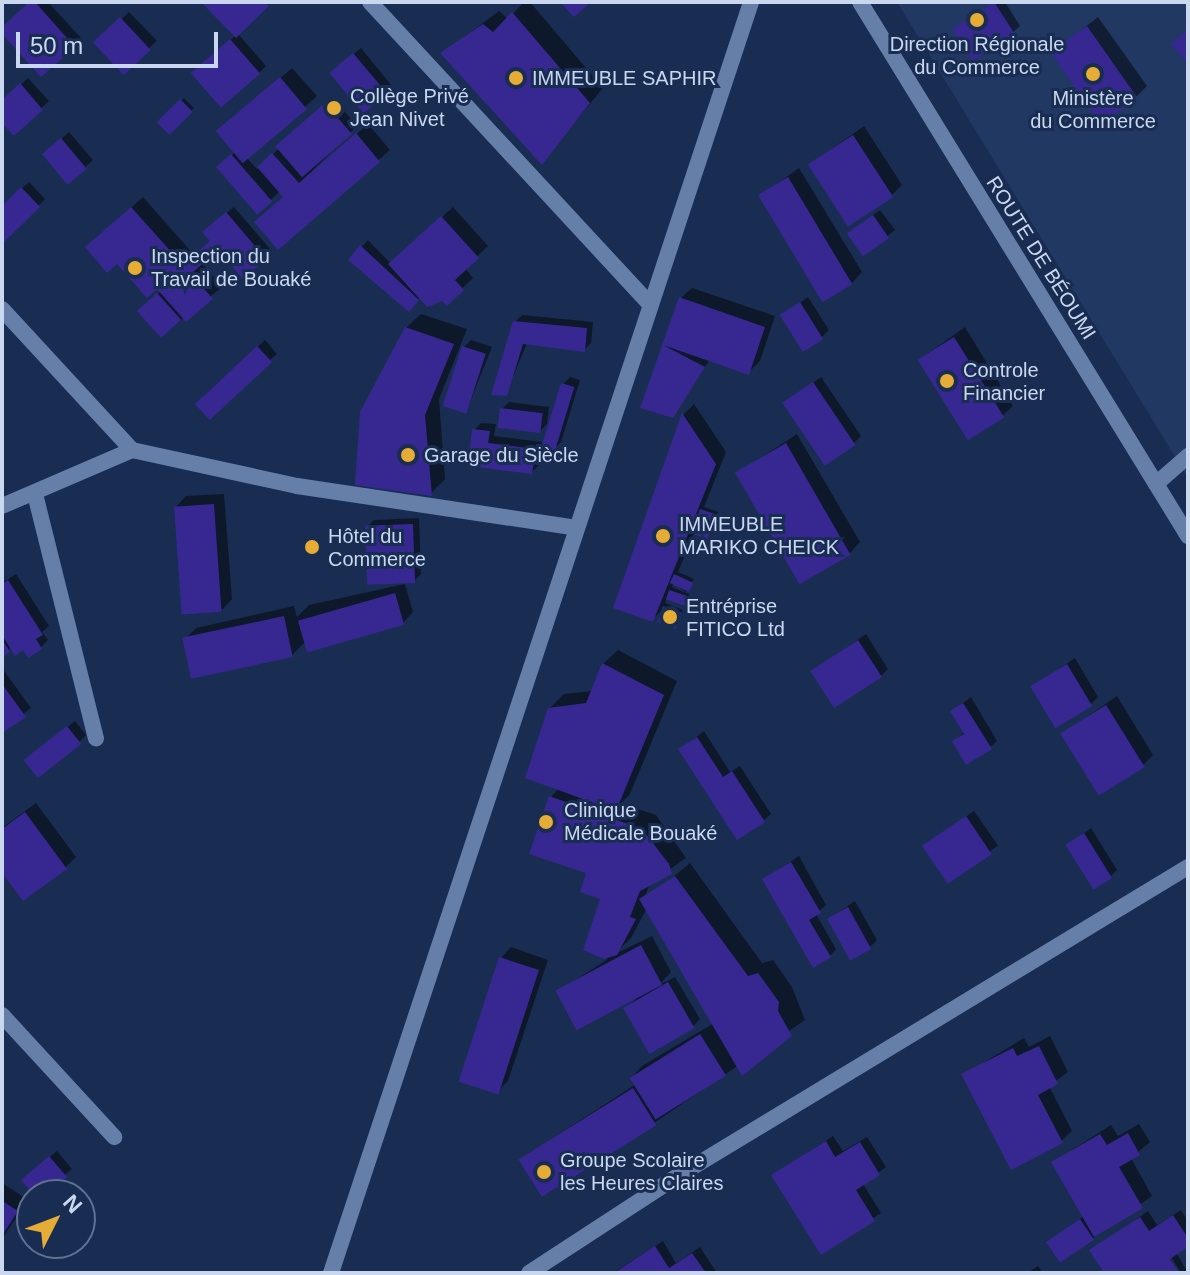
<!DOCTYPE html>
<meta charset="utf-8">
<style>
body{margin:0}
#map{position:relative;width:1190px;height:1275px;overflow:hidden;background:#192d52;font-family:Helvetica,sans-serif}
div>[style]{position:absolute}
.built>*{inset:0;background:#203862}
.shadow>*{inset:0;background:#0007;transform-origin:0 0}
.building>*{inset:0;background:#372891;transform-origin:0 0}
.minor>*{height:16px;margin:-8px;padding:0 8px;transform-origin:8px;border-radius:8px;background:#667fa9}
.tertiary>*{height:16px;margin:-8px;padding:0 8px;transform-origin:8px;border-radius:8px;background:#667fa9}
.dots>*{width:22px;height:22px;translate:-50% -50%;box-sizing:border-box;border:4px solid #192d52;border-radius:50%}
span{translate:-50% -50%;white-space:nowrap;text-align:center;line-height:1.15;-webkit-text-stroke:6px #192d52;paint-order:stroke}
.poi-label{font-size:20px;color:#cad8ef}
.left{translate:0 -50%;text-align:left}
.street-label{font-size:20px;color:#cad8ef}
.frame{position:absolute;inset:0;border:4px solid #cad8ef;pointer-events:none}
.north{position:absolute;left:16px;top:1179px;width:80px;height:80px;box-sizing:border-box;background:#192d52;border:2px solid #607191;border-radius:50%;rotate:48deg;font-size:22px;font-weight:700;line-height:32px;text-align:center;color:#cad8ef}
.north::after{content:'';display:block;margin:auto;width:28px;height:36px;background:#e6ad36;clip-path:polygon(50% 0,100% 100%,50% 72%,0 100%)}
.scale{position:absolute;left:16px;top:32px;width:202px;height:36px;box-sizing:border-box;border:4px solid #cad8ef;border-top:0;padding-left:10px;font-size:24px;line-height:28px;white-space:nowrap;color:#cad8ef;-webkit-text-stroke:6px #192d52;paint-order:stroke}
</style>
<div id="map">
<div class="built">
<div style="clip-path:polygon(897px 2px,1188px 2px,1188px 478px)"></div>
</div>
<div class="shadow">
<div style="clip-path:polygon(32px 2px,48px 2px,81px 38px,42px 75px,2px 31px)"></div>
<div style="clip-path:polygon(204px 2px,270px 2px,238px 34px,266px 66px,259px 73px,199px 67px,236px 35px)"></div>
<div style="clip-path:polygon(524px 2px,530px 2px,603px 88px,542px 162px,443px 53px,499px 11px,508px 19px)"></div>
<div style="clip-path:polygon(994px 2px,1005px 2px,1020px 26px,1013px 32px,954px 30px)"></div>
<div style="left:129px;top:12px;width:40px;height:45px;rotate:46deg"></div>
<div style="clip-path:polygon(1098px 17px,1147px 86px,1136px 97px,1053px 52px)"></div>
<div style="clip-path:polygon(361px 48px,392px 86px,385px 93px,339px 66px)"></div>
<div style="clip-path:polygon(292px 68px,317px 96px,247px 158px,257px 169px,333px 98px,357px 126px,294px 189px,368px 124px,390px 150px,278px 247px,285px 196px,280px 191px,258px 212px,226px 160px,236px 152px,230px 121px)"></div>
<div style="clip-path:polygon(28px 78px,49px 101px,14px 133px,2px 120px,2px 102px)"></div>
<div style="left:184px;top:98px;width:14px;height:34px;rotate:45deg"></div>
<div style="clip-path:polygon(864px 126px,902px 185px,891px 196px,809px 165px)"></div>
<div style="clip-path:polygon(69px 132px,93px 160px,69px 182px,52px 147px)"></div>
<div style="clip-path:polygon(799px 168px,862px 272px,852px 283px,760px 196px)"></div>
<div style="clip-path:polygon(29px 182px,45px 199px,2px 242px,2px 206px)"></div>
<div style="clip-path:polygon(143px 197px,195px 256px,212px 241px,212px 225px,234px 207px,272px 251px,265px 258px,218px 247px,201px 262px,222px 287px,162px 335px,140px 311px,161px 291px,98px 237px)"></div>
<div style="clip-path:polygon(453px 207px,488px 246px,465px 268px,473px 278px,447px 303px,442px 298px,428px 305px,420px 297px,409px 309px,350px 260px,368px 240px,391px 264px)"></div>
<div style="clip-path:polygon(880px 210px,895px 230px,864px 254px,857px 227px)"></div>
<div style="clip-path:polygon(692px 288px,775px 316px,760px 361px,749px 372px,710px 359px,673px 416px,665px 346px,681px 298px)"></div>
<div style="clip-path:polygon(808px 297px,829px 330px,822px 337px,782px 316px)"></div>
<div style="clip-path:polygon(421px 314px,467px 329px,439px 399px,445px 479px,431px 493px,406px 328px)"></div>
<div style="clip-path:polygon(522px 315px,593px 322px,591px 343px,584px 350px,527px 343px,506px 394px,515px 322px)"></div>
<div style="clip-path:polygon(965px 327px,1013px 406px,1002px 416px,920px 359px)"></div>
<div style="clip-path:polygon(265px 340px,277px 354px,270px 360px,203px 396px)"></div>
<div style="clip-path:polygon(471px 340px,492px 347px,466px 412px,464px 347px)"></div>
<div style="clip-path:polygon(570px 377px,580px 380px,561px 442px,554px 449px,563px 384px)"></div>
<div style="clip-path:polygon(821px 377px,861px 436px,854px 443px,784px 404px)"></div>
<div style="clip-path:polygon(509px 402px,549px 407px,547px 424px,540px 431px,502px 409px)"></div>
<div style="clip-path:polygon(694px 404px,726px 452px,704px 507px,718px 512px,716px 520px,700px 518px,698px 522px,712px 528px,709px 535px,694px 533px,678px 572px,694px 579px,686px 592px,673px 583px,672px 587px,689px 594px,687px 601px,667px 598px,665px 603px,683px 610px,675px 627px,664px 608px,652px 620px,616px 607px,684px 414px)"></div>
<div style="clip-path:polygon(481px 423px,496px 424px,494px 436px,542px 442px,539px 465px,532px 472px,470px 464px,474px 430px)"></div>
<div style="clip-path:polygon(797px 434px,860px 542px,850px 553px,737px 473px)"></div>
<div style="clip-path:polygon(224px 494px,232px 599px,222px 610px,176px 507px,186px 496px)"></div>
<div style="clip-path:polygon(419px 518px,421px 574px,414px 581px,367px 527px,374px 520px)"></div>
<div style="clip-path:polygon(16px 574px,49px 626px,42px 632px,48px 640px,41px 647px,12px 647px,2px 655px,2px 583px)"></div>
<div style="clip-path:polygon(405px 584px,413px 612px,403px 623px,303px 644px,292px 655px,185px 639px,196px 628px,294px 606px,297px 617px,309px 605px)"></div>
<div style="clip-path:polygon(866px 634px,888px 669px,881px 676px,812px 671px)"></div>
<div style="clip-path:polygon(618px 650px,677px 681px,630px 794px,621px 803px,656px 815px,686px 858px,650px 883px,643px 902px,690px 863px,762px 963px,773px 960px,792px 987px,805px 1020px,654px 1123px,521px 1159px,636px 1084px,632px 1077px,642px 1066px,714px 1023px,647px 908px,631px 938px,615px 954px,652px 936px,671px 972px,659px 985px,675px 977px,700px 1019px,693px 1026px,625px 1009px,639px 996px,558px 991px,608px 959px,585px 949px,603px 898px,551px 797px,559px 788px,549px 709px,564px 694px,593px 691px,603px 664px)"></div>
<div style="clip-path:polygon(1075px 658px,1098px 697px,1091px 704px,1033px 687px)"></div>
<div style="clip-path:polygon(2px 668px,31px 708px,2px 731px)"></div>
<div style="clip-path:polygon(1117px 696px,1153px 755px,1143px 765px,1062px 734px)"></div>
<div style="clip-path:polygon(971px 697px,997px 741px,990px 747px,954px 741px,965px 732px,952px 711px)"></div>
<div style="clip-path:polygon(75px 721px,86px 735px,79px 742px,33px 753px)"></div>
<div style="clip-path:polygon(704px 731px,730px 772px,740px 766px,771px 814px,764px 820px,681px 749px)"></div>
<div style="clip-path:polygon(36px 803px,76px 857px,65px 868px,2px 870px,2px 828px)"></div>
<div style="left:974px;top:811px;width:42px;height:60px;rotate:55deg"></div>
<div style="clip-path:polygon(1091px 828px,1117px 870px,1110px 877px,1076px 839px)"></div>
<div style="clip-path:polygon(799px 856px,826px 905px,816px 914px,836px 949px,830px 956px,764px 880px)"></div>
<div style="clip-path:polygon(855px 901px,877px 940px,870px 947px,830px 918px)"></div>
<div style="clip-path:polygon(511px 947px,548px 960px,508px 1081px,497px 1092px,501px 958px)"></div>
<div style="clip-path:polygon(1050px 1036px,1068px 1072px,1049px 1086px,1072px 1131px,1061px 1141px,963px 1075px,1024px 1038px,1029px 1047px)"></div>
<div style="clip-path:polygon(1139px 1124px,1150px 1142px,1131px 1158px,1152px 1196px,1093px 1238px,1049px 1242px,1084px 1216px,1053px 1162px,1111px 1125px,1118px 1136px)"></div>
<div style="clip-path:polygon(833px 1136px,843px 1151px,867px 1137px,886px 1167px,863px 1184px,881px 1213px,822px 1252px,774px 1175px)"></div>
<div style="clip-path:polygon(57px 1151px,72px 1169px,37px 1195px,30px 1173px)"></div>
<div style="clip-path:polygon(2px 1183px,28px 1200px,2px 1239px)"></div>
<div style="clip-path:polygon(1181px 1210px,1188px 1221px,1188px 1244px,1176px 1252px,1188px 1273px,1181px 1273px,1166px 1249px,1177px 1273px,1106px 1273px,1092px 1250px,1148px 1211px,1157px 1225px)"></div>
<div style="clip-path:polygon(663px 1241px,676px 1263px,700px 1247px,717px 1273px,613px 1273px)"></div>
<div style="clip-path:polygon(1038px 1266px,1043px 1273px,1027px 1273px)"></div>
</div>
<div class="building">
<div style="clip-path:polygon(29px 2px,35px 2px,75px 47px,41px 77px,2px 34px,2px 27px)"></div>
<div style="clip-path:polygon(201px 2px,264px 2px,269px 6px,236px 38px)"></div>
<div style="clip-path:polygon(560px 2px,591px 2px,574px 17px)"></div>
<div style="left:994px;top:2px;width:38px;height:50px;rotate:57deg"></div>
<div style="clip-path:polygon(512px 12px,590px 103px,542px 165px,440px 53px,483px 24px,493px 32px)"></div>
<div style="left:120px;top:17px;width:45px;height:37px;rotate:47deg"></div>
<div style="left:1087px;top:26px;width:88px;height:45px;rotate:55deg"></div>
<div style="clip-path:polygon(1188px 29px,1188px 64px,1171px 44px)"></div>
<div style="left:230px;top:39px;width:46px;height:52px;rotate:49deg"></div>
<div style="left:353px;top:53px;width:53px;height:31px;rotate:50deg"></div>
<div style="left:280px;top:77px;width:42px;height:84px;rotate:50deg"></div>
<div style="clip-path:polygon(20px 83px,43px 110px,14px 136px,2px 123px,2px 100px)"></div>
<div style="left:180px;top:99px;width:18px;height:33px;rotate:45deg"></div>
<div style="left:325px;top:103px;width:41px;height:66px;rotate:49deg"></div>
<div style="clip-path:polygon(356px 133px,380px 162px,278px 250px,254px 222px,283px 197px,257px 167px,272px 153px,299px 183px)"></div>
<div style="left:853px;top:135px;width:74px;height:54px;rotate:57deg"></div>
<div style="left:61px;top:138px;width:40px;height:25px;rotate:50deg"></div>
<div style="left:231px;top:154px;width:63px;height:20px;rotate:49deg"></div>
<div style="left:788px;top:177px;width:125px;height:35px;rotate:59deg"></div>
<div style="clip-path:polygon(21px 187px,40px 207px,2px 244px,2px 206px)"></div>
<div style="clip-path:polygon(131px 207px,183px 265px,210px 241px,202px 232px,226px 212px,266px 259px,243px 279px,218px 250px,191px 274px,213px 299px,186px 322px,157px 289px,147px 298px,117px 264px,107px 273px,85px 247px)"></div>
<div style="left:873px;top:215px;width:28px;height:32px;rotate:55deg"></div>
<div style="clip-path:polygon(441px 216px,479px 258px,455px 280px,464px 290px,447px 306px,442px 301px,427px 307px,388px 264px)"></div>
<div style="clip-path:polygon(360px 245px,419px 300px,409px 312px,348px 260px)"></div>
<div style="left:157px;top:293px;width:36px;height:27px;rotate:48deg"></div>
<div style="clip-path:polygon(679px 297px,765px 327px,749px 375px,663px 345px,705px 367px,673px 418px,640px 408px)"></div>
<div style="left:800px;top:302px;width:44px;height:24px;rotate:58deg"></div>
<div style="clip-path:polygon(513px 321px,587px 328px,585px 352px,523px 344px,507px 396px,491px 395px)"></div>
<div style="clip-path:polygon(405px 327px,454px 344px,425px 415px,432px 496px,355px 485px,360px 412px)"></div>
<div style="left:954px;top:337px;width:95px;height:43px;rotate:58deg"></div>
<div style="left:257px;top:346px;width:22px;height:85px;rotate:47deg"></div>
<div style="left:462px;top:346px;width:25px;height:63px;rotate:18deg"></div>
<div style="left:813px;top:382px;width:76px;height:37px;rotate:56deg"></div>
<div style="left:561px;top:383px;width:14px;height:67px;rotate:17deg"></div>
<div style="left:500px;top:408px;width:43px;height:20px;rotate:7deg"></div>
<div style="clip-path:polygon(682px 413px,716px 464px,653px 622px,613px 608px)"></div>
<div style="clip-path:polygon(472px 429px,490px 431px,488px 443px,536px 449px,532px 474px,468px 466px)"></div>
<div style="left:786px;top:443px;width:129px;height:59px;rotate:60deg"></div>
<div style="left:214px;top:504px;width:108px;height:40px;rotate:86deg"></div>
<div style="left:700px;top:509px;width:18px;height:11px;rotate:19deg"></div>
<div style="left:413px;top:524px;width:59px;height:48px;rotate:88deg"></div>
<div style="left:693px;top:524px;width:19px;height:9px;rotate:21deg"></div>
<div style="left:674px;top:574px;width:21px;height:10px;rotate:25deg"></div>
<div style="clip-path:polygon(8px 580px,43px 635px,36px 639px,42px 649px,28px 658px,23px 650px,15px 656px,2px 635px,2px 584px)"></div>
<div style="left:669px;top:590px;width:20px;height:10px;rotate:18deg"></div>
<div style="left:395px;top:593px;width:33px;height:101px;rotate:74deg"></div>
<div style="left:663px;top:606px;width:20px;height:17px;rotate:20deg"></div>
<div style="left:284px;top:616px;width:42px;height:104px;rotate:78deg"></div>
<div style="clip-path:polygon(2px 639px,10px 652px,2px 657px)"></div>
<div style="left:858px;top:640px;width:44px;height:57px;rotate:57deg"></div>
<div style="clip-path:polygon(602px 663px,664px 695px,616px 811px,525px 778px,548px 708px,586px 703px)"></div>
<div style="left:1067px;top:664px;width:49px;height:43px;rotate:59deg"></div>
<div style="clip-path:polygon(2px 684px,26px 717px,2px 733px)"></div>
<div style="clip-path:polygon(963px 703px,992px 749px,966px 765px,952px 741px,964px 734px,950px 711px)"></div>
<div style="left:1106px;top:705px;width:73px;height:54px;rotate:58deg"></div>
<div style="left:67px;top:726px;width:23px;height:55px;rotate:52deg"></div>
<div style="clip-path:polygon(697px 737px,723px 777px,732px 771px,765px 822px,737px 840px,678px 749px)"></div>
<div style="clip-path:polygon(549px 796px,642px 829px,669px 864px,672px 874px,640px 891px,630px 917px,636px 919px,617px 955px,604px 959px,583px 950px,600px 899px,580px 892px,586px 873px,529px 854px)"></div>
<div style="clip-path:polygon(25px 812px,67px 869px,23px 901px,2px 873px,2px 829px)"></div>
<div style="left:966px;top:816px;width:46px;height:53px;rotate:56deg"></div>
<div style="left:1084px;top:833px;width:53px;height:22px;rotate:58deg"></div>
<div style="clip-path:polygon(791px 862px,821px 913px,809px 920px,831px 957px,813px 968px,762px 879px)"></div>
<div style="clip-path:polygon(675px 876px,748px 976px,758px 973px,779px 1002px,778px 1011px,792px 1036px,742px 1076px,639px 899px)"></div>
<div style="left:848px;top:907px;width:48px;height:24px;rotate:61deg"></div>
<div style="left:641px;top:945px;width:45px;height:97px;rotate:62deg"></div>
<div style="left:499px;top:957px;width:42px;height:131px;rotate:18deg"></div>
<div style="left:668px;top:982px;width:53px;height:52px;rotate:60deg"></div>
<div style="left:700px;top:1034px;width:49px;height:83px;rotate:58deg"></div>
<div style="clip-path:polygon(1039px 1046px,1058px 1084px,1038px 1095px,1063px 1143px,1011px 1170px,961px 1074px,1013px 1048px,1017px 1056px)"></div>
<div style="left:633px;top:1088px;width:44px;height:135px;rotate:58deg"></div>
<div style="clip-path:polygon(1128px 1133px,1140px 1155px,1119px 1167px,1143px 1208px,1094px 1237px,1051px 1162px,1100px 1134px,1107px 1145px)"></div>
<div style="clip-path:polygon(826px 1141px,835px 1157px,860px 1142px,880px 1175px,856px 1190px,875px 1221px,821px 1255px,771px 1175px)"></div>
<div style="clip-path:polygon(49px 1156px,67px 1177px,46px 1195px,34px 1195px,21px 1180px)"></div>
<div style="clip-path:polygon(2px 1201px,18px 1211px,2px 1236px)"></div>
<div style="clip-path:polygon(1173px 1215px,1188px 1238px,1188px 1247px,1170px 1259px,1179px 1273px,1104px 1273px,1089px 1250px,1140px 1217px,1149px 1231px)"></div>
<div style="left:1080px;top:1219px;width:25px;height:41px;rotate:56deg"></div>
<div style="clip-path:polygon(655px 1246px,669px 1268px,692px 1253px,706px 1273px,614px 1273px)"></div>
</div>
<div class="minor">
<div style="left:370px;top:2px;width:413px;rotate:47.2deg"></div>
<div style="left:2px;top:309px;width:192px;rotate:47.3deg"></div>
<div style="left:1156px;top:484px;width:43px;rotate:-41.2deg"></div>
<div style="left:35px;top:494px;width:252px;rotate:76deg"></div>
<div style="left:2px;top:506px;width:142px;rotate:-23.3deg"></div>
<div style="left:132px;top:450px;width:169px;rotate:12.3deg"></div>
<div style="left:297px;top:486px;width:283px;rotate:8.5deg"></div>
<div style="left:2px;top:1015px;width:166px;rotate:47.4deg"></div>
<div style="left:529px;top:1273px;width:172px;rotate:-33.1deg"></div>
<div style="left:673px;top:1179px;width:602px;rotate:-31.21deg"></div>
</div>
<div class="tertiary">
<div style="left:860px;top:2px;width:627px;rotate:58.44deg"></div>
<div style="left:331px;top:1273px;width:1339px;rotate:-71.71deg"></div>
</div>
<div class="dots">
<div style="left:977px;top:20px;background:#e6ad36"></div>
<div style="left:1093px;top:74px;background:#e6ad36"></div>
<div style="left:516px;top:78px;background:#e6ad36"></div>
<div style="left:334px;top:108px;background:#e6ad36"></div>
<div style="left:135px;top:268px;background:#e6ad36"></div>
<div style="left:947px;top:381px;background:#e6ad36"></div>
<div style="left:408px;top:455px;background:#e6ad36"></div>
<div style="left:663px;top:536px;background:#e6ad36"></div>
<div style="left:312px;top:547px;background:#e6ad36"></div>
<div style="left:670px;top:617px;background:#e6ad36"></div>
<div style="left:546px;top:822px;background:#e6ad36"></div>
<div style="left:544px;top:1172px;background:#e6ad36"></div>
</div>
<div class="poi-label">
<span style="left:977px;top:56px">Direction Régionale<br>du Commerce</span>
<span class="left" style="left:532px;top:78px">IMMEUBLE SAPHIR</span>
<span class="left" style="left:350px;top:108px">Collège Privé<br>Jean Nivet</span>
<span style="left:1093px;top:110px">Ministère<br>du Commerce</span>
<span class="left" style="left:151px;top:268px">Inspection du<br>Travail de Bouaké</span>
<span class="left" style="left:963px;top:382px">Controle<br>Financier</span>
<span class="left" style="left:424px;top:455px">Garage du Siècle</span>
<span class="left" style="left:679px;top:536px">IMMEUBLE<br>MARIKO CHEICK</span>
<span class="left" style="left:328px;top:548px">Hôtel du<br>Commerce</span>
<span class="left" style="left:686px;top:618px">Entréprise<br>FITICO Ltd</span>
<span class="left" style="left:564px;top:822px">Clinique<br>Médicale Bouaké</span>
<span class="left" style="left:560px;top:1172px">Groupe Scolaire<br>les Heures Claires</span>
</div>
<div class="street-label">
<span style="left:1041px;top:258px;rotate:58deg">ROUTE DE BÉOUMI</span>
</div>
<div class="frame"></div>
<div class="north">N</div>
<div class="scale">50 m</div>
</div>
